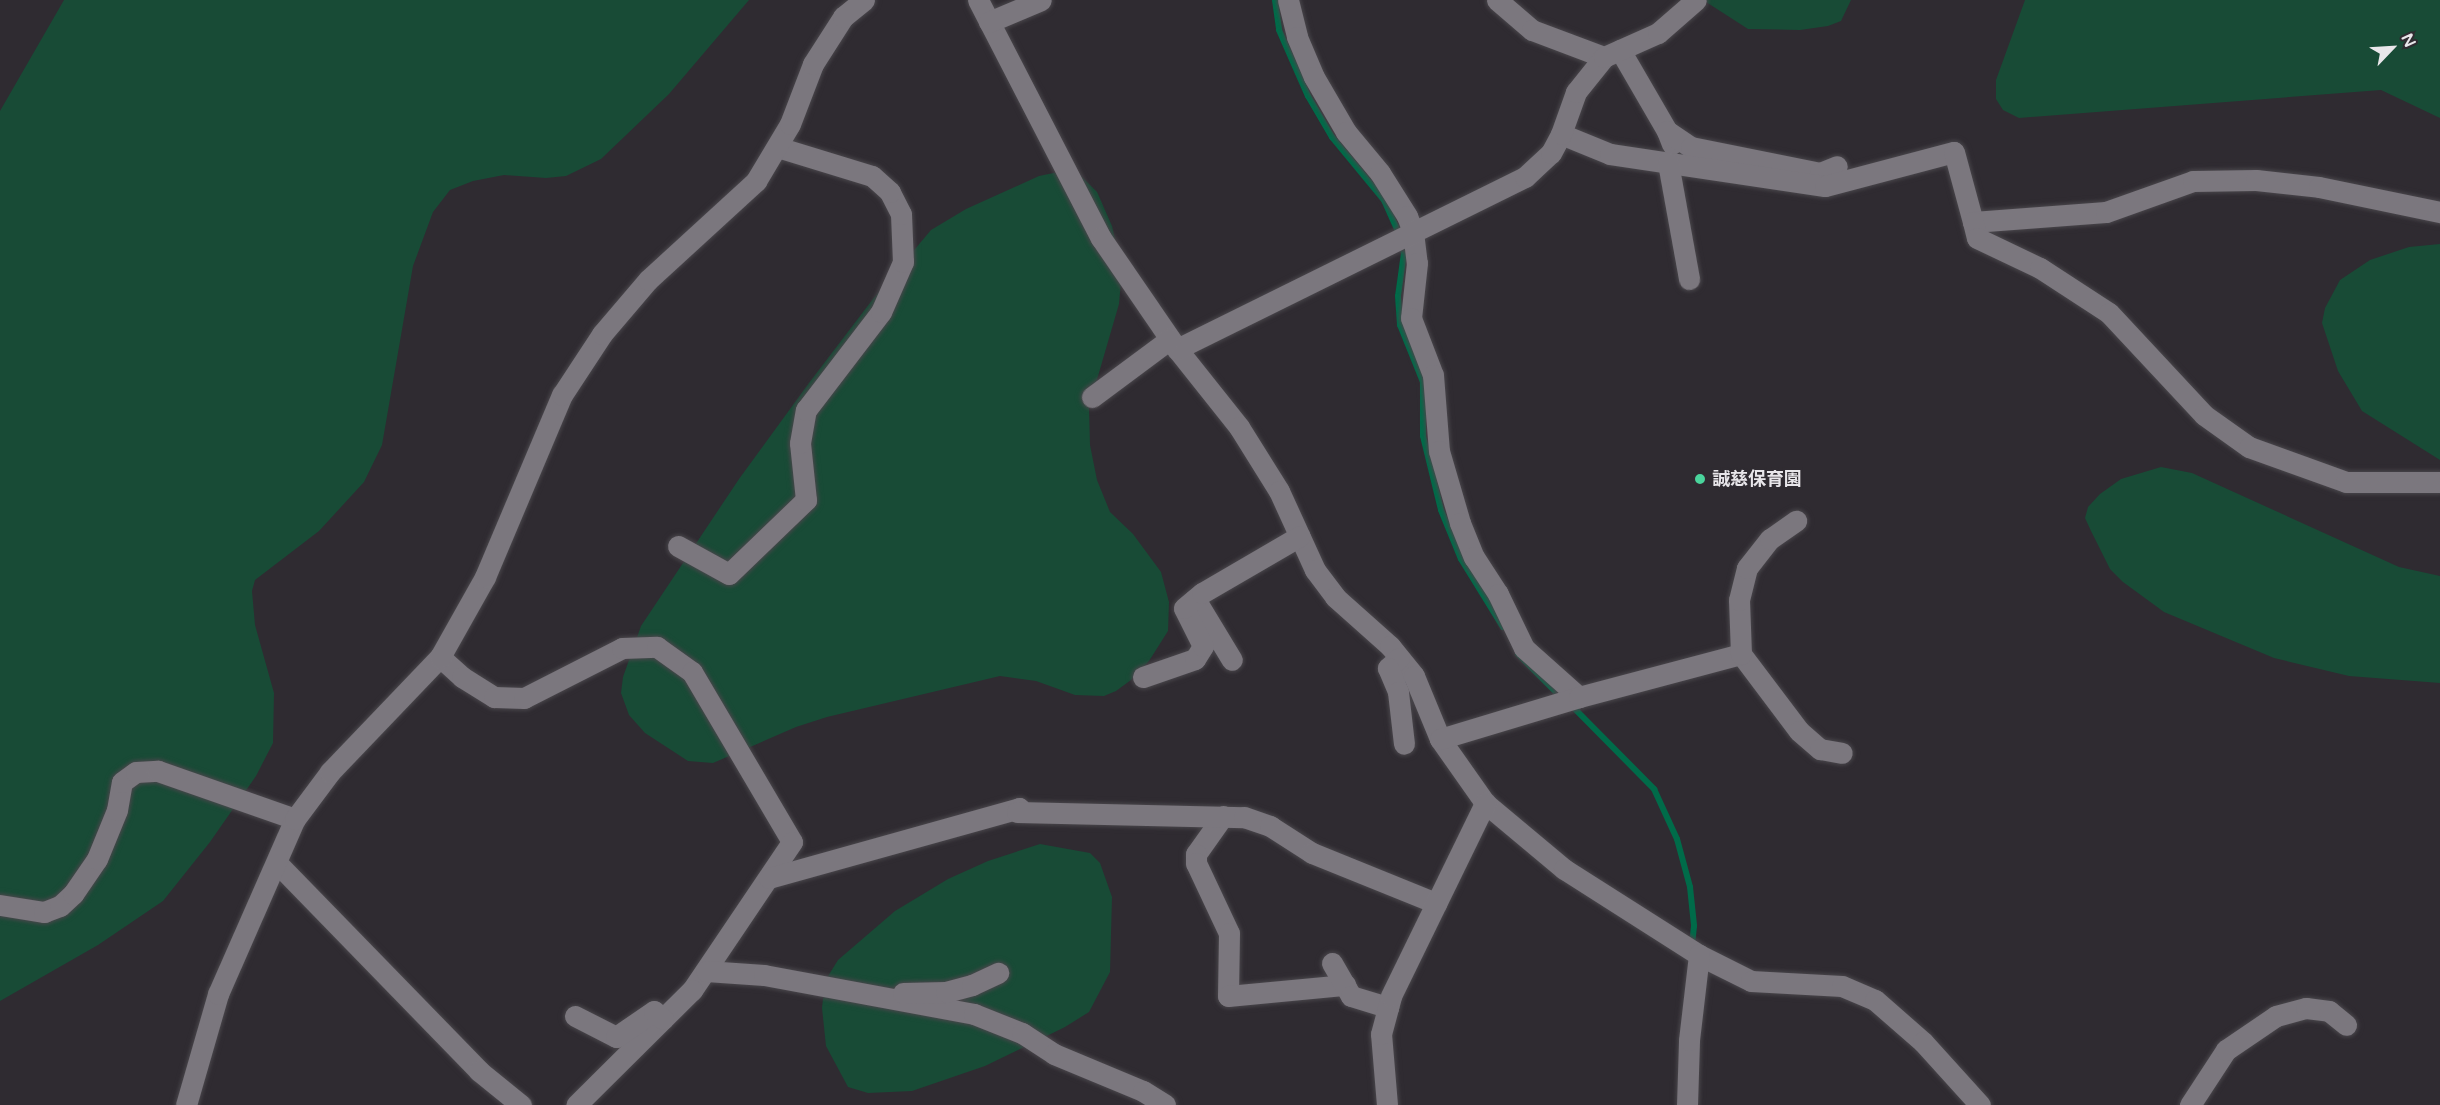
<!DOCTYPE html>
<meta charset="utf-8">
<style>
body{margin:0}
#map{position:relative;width:2440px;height:1105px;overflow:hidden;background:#2f2b31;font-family:"Varela Round","Noto Sans JP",sans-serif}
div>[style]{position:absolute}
.green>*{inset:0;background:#184b36}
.stream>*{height:6px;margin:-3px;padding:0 3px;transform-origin:3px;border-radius:3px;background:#006b49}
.roads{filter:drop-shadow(0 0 2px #49464b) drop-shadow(0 0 2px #49464b)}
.minor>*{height:21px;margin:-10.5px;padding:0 10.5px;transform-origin:10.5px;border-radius:10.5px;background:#7b777e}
.dots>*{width:16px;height:16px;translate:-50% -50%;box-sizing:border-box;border:3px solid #2f2b31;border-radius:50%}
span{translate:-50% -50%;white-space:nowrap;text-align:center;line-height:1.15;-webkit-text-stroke:4.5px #2f2b31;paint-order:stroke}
.poi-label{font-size:18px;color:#e8e6ea;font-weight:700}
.left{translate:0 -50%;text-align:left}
.north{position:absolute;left:2362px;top:18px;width:60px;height:60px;-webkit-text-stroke:4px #2f2b31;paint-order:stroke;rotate:65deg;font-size:16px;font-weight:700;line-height:24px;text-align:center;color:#e8e6ea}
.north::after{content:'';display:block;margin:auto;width:21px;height:27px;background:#e8e6ea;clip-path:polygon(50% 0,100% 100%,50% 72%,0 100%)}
</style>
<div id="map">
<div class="green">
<div style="clip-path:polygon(64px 0,749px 0,669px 94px,601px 159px,566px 176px,546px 178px,504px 175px,473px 181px,450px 190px,433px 212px,413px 266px,382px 445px,364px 482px,319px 531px,255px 580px,252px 591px,255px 625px,274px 693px,273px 743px,256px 776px,210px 842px,163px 901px,98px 945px,0 1001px,0 111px)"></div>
<div style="clip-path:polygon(1703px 0,1851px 0,1841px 21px,1828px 26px,1800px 30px,1748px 29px)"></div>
<div style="clip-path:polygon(2025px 0,2440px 0,2440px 118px,2381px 90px,2019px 118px,2003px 110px,1996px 99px,1996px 80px)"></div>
<div style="clip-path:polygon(1068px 170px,1080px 175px,1097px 192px,1112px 226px,1122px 270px,1119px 304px,1089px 407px,1090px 445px,1097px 480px,1110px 512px,1133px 534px,1161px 572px,1169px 602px,1168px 631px,1149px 661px,1131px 680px,1116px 691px,1104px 696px,1075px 695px,1036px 681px,1000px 676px,827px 717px,796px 727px,713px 763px,688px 761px,645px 733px,629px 715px,621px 693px,623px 677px,641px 626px,739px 479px,809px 383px,873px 299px,931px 230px,966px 209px,1039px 176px)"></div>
<div style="clip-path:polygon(2440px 244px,2440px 460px,2362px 411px,2338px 371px,2322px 323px,2325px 308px,2340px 280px,2370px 260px,2409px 247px)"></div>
<div style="clip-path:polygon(2161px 467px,2192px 473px,2399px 567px,2440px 576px,2440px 683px,2349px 676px,2274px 658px,2164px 612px,2123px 582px,2110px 569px,2091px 531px,2085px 518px,2088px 507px,2100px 494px,2121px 479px)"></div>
<div style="clip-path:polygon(1040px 844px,1090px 853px,1100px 863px,1112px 897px,1110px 972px,1089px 1012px,1065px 1027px,985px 1066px,912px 1091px,868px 1093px,848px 1087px,826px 1046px,822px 1008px,825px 981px,838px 960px,895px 911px,948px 879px,988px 861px)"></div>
</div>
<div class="stream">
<div style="left:1275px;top:0;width:30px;rotate:82deg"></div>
<div style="left:1279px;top:30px;width:72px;rotate:66.3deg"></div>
<div style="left:1308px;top:96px;width:48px;rotate:59.7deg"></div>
<div style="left:1332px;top:137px;width:82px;rotate:50.5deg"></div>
<div style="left:1384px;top:200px;width:37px;rotate:66deg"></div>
<div style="left:1401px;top:244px;width:9px;rotate:72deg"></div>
<div style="left:1404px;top:253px;width:43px;rotate:97.9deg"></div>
<div style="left:1398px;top:296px;width:29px;rotate:86deg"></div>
<div style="left:1400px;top:325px;width:61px;rotate:68deg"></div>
<div style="left:1423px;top:382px;width:54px;rotate:90deg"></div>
<div style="left:1423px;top:436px;width:76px;rotate:76.3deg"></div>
<div style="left:1441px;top:510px;width:53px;rotate:67.8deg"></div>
<div style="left:1461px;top:559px;width:80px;rotate:58.3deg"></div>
<div style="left:1518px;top:654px;width:62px;rotate:45deg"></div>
<div style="left:1570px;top:704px;width:120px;rotate:45.3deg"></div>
<div style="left:1654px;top:789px;width:55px;rotate:65.3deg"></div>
<div style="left:1677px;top:839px;width:50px;rotate:74.8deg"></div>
<div style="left:1690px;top:887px;width:39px;rotate:84deg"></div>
<div style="left:1694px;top:926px;width:20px;rotate:96deg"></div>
</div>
<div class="roads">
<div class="minor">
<div style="left:978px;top:0;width:268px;rotate:62.7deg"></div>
<div style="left:1101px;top:238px;width:135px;rotate:55.6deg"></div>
<div style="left:1177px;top:349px;width:100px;rotate:51.5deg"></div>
<div style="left:1239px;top:427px;width:75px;rotate:58deg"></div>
<div style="left:1279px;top:491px;width:87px;rotate:65.5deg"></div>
<div style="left:1315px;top:570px;width:34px;rotate:53deg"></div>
<div style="left:1335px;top:597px;width:74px;rotate:41.7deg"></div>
<div style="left:1390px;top:646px;width:38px;rotate:51deg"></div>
<div style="left:1414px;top:676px;width:68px;rotate:67.6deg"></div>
<div style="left:1440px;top:739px;width:78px;rotate:54.9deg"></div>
<div style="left:1485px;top:803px;width:103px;rotate:39.9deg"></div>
<div style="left:1564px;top:869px;width:160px;rotate:32.5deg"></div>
<div style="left:1699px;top:955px;width:58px;rotate:26.6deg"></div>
<div style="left:1751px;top:981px;width:91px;rotate:3.1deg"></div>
<div style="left:1842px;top:986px;width:36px;rotate:23deg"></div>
<div style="left:1875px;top:1000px;width:64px;rotate:41.2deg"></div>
<div style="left:1923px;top:1042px;width:85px;rotate:47.9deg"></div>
<div style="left:1288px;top:0;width:38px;rotate:76deg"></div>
<div style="left:1297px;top:37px;width:43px;rotate:67deg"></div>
<div style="left:1314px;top:77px;width:64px;rotate:59.8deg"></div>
<div style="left:1346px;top:132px;width:53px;rotate:50.3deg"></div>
<div style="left:1380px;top:173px;width:51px;rotate:57.9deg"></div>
<div style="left:1407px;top:216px;width:17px;rotate:69deg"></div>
<div style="left:1413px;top:232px;width:31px;rotate:83deg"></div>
<div style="left:1417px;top:263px;width:55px;rotate:96.2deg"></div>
<div style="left:1411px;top:318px;width:61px;rotate:68.9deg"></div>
<div style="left:1433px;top:375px;width:76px;rotate:85.5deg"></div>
<div style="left:1439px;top:451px;width:75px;rotate:73.7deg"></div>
<div style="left:1460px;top:523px;width:37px;rotate:68deg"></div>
<div style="left:1474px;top:557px;width:44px;rotate:57deg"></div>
<div style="left:1498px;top:594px;width:60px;rotate:64.3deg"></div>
<div style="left:1524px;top:648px;width:74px;rotate:41.7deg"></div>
<div style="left:1497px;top:0;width:46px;rotate:40.6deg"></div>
<div style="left:1532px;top:30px;width:77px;rotate:20.6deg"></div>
<div style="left:989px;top:22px;width:56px;rotate:-22.9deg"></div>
<div style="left:1620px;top:50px;width:94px;rotate:59.9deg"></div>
<div style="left:1667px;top:131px;width:14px;rotate:69deg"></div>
<div style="left:1667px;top:131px;width:29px;rotate:34deg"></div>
<div style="left:1691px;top:147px;width:132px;rotate:11.4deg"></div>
<div style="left:1820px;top:173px;width:18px;rotate:-22deg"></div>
<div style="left:1561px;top:134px;width:53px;rotate:22.2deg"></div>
<div style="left:1610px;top:154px;width:217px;rotate:8.5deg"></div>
<div style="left:1825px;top:186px;width:133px;rotate:-14.8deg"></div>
<div style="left:1954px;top:152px;width:73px;rotate:74.8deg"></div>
<div style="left:1973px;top:222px;width:133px;rotate:-4.3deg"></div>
<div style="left:2106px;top:212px;width:92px;rotate:-19.6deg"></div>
<div style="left:2193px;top:181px;width:63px;rotate:-0.9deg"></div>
<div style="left:2256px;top:180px;width:63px;rotate:6.3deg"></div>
<div style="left:2319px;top:187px;width:124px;rotate:11.7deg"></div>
<div style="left:1668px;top:163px;width:118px;rotate:79.7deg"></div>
<div style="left:1973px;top:222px;width:16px;rotate:76deg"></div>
<div style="left:1977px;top:238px;width:70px;rotate:25.5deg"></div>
<div style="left:2040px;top:268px;width:82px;rotate:33.1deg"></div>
<div style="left:2109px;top:313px;width:139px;rotate:47deg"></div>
<div style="left:2204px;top:415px;width:55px;rotate:35.4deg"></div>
<div style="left:2249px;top:447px;width:103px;rotate:19.8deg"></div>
<div style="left:2346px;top:482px;width:94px"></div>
<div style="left:1177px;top:349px;width:388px;rotate:-26.3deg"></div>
<div style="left:1525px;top:177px;width:35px;rotate:-43deg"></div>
<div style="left:1551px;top:153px;width:21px;rotate:-62deg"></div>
<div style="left:1561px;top:134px;width:45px;rotate:-70.3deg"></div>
<div style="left:1576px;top:92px;width:45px;rotate:-51.3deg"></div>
<div style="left:1604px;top:57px;width:59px;rotate:-24deg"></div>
<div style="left:1658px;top:33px;width:50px;rotate:-41deg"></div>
<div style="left:1092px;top:397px;width:97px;rotate:-36.6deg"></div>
<div style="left:678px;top:546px;width:58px;rotate:28.8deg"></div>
<div style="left:729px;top:574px;width:107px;rotate:-43.9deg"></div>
<div style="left:806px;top:500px;width:57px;rotate:-96deg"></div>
<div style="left:800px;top:443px;width:34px;rotate:-80deg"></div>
<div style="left:806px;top:410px;width:123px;rotate:-52.6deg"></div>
<div style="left:881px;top:312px;width:55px;rotate:-66.3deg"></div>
<div style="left:903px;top:262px;width:48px;rotate:-92.4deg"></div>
<div style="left:901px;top:214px;width:25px;rotate:-117deg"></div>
<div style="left:890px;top:192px;width:24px;rotate:-138deg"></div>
<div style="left:872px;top:176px;width:99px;rotate:-163deg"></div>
<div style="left:1195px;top:599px;width:71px;rotate:58.8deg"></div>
<div style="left:1741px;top:654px;width:96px;rotate:53deg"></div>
<div style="left:1799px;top:731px;width:28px;rotate:41deg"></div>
<div style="left:1820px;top:749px;width:22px;rotate:10deg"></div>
<div style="left:440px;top:657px;width:30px;rotate:42deg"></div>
<div style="left:462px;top:677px;width:38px;rotate:32deg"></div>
<div style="left:494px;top:697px;width:30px;rotate:2deg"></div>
<div style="left:524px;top:698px;width:110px;rotate:-27deg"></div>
<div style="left:622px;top:648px;width:35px;rotate:-2deg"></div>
<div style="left:657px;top:647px;width:43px;rotate:35.5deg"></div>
<div style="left:692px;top:672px;width:197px;rotate:59.5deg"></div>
<div style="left:792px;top:842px;width:179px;rotate:124deg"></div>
<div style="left:692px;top:990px;width:163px;rotate:135.2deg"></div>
<div style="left:1399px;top:658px;width:15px;rotate:138deg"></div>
<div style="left:1388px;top:668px;width:26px;rotate:67deg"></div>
<div style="left:1398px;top:692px;width:52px;rotate:83.4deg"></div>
<div style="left:1143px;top:677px;width:55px;rotate:-19.1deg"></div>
<div style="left:1195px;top:659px;width:15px;rotate:-58deg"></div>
<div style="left:1203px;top:646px;width:42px;rotate:-116.6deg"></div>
<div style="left:1184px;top:608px;width:23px;rotate:-40deg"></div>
<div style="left:1202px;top:593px;width:113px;rotate:-30.2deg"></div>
<div style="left:1440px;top:739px;width:145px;rotate:-16.8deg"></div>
<div style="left:1579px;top:697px;width:168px;rotate:-14.9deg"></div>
<div style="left:1741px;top:654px;width:54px;rotate:-92.1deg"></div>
<div style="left:1739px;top:600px;width:33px;rotate:-76deg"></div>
<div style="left:1747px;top:568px;width:37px;rotate:-52deg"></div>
<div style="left:1770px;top:539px;width:32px;rotate:-35deg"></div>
<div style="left:1223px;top:816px;width:47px;rotate:125.4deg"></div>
<div style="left:1196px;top:854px;width:9px;rotate:90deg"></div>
<div style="left:1196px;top:863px;width:77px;rotate:64.8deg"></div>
<div style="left:1229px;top:933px;width:63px;rotate:90.9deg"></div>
<div style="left:1228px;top:996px;width:118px;rotate:-5.4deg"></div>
<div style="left:277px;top:863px;width:290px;rotate:45.8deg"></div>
<div style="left:479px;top:1071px;width:54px;rotate:39deg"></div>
<div style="left:769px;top:878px;width:260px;rotate:-15.6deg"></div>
<div style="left:1019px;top:808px;width:4px;rotate:117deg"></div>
<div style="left:1017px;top:812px;width:227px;rotate:1.3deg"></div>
<div style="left:1244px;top:817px;width:28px;rotate:19deg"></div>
<div style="left:1270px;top:826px;width:50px;rotate:32.7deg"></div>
<div style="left:1312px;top:853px;width:134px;rotate:22deg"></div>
<div style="left:0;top:905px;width:45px;rotate:9deg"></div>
<div style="left:44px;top:912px;width:17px;rotate:-21deg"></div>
<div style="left:60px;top:906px;width:18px;rotate:-43deg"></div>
<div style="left:73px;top:894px;width:42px;rotate:-55.6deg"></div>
<div style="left:97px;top:859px;width:53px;rotate:-67.8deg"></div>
<div style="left:117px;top:810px;width:28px;rotate:-80deg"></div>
<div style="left:122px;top:782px;width:17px;rotate:-36deg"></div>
<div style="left:136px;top:772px;width:22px;rotate:-3deg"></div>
<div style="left:158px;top:771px;width:145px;rotate:19.3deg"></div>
<div style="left:1332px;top:963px;width:38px;rotate:60deg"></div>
<div style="left:1351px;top:996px;width:39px;rotate:17deg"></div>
<div style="left:706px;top:971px;width:58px;rotate:3.9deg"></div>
<div style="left:764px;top:975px;width:214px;rotate:10.5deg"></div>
<div style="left:974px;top:1014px;width:52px;rotate:21.6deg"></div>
<div style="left:1022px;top:1033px;width:38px;rotate:33deg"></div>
<div style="left:1054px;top:1054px;width:96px;rotate:22.6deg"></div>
<div style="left:1143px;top:1091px;width:26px;rotate:32deg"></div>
<div style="left:903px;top:993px;width:43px;rotate:-1.3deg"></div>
<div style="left:946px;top:992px;width:27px;rotate:-15deg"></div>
<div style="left:972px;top:985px;width:29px;rotate:-25deg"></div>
<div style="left:575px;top:1016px;width:46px;rotate:27.1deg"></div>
<div style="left:616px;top:1037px;width:46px;rotate:-34.4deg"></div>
<div style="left:654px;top:1011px;width:12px;rotate:42deg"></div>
<div style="left:186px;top:1105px;width:116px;rotate:-73.9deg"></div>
<div style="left:218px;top:994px;width:191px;rotate:-66.3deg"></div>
<div style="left:295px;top:819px;width:59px;rotate:-53.3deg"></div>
<div style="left:330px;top:772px;width:159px;rotate:-46.3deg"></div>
<div style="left:440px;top:657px;width:92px;rotate:-60.6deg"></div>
<div style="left:485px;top:577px;width:198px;rotate:-67.1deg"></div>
<div style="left:562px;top:395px;width:73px;rotate:-56.7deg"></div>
<div style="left:602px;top:334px;width:71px;rotate:-49.6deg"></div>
<div style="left:648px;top:280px;width:147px;rotate:-42.5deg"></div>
<div style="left:756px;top:181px;width:66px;rotate:-59.2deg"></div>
<div style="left:790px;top:124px;width:64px;rotate:-69deg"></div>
<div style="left:813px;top:64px;width:56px;rotate:-57.4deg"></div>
<div style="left:843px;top:17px;width:27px;rotate:-39deg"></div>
<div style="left:1387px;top:1105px;width:71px;rotate:-94.8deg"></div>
<div style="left:1381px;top:1034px;width:39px;rotate:-75deg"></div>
<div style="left:1391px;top:996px;width:215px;rotate:-64deg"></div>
<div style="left:1687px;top:1105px;width:65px;rotate:-88.2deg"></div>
<div style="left:1689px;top:1040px;width:86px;rotate:-83.3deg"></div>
<div style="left:2190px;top:1105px;width:66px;rotate:-56.8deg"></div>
<div style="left:2226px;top:1050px;width:60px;rotate:-34.2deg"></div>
<div style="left:2276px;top:1016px;width:31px;rotate:-15deg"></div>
<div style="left:2306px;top:1008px;width:23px;rotate:7deg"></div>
<div style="left:2329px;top:1011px;width:22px;rotate:39deg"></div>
</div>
</div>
<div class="dots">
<div style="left:1700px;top:479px;background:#4ad49c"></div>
</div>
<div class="poi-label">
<span class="left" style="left:1712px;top:479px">誠慈保育園</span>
</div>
<div class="north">N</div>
</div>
